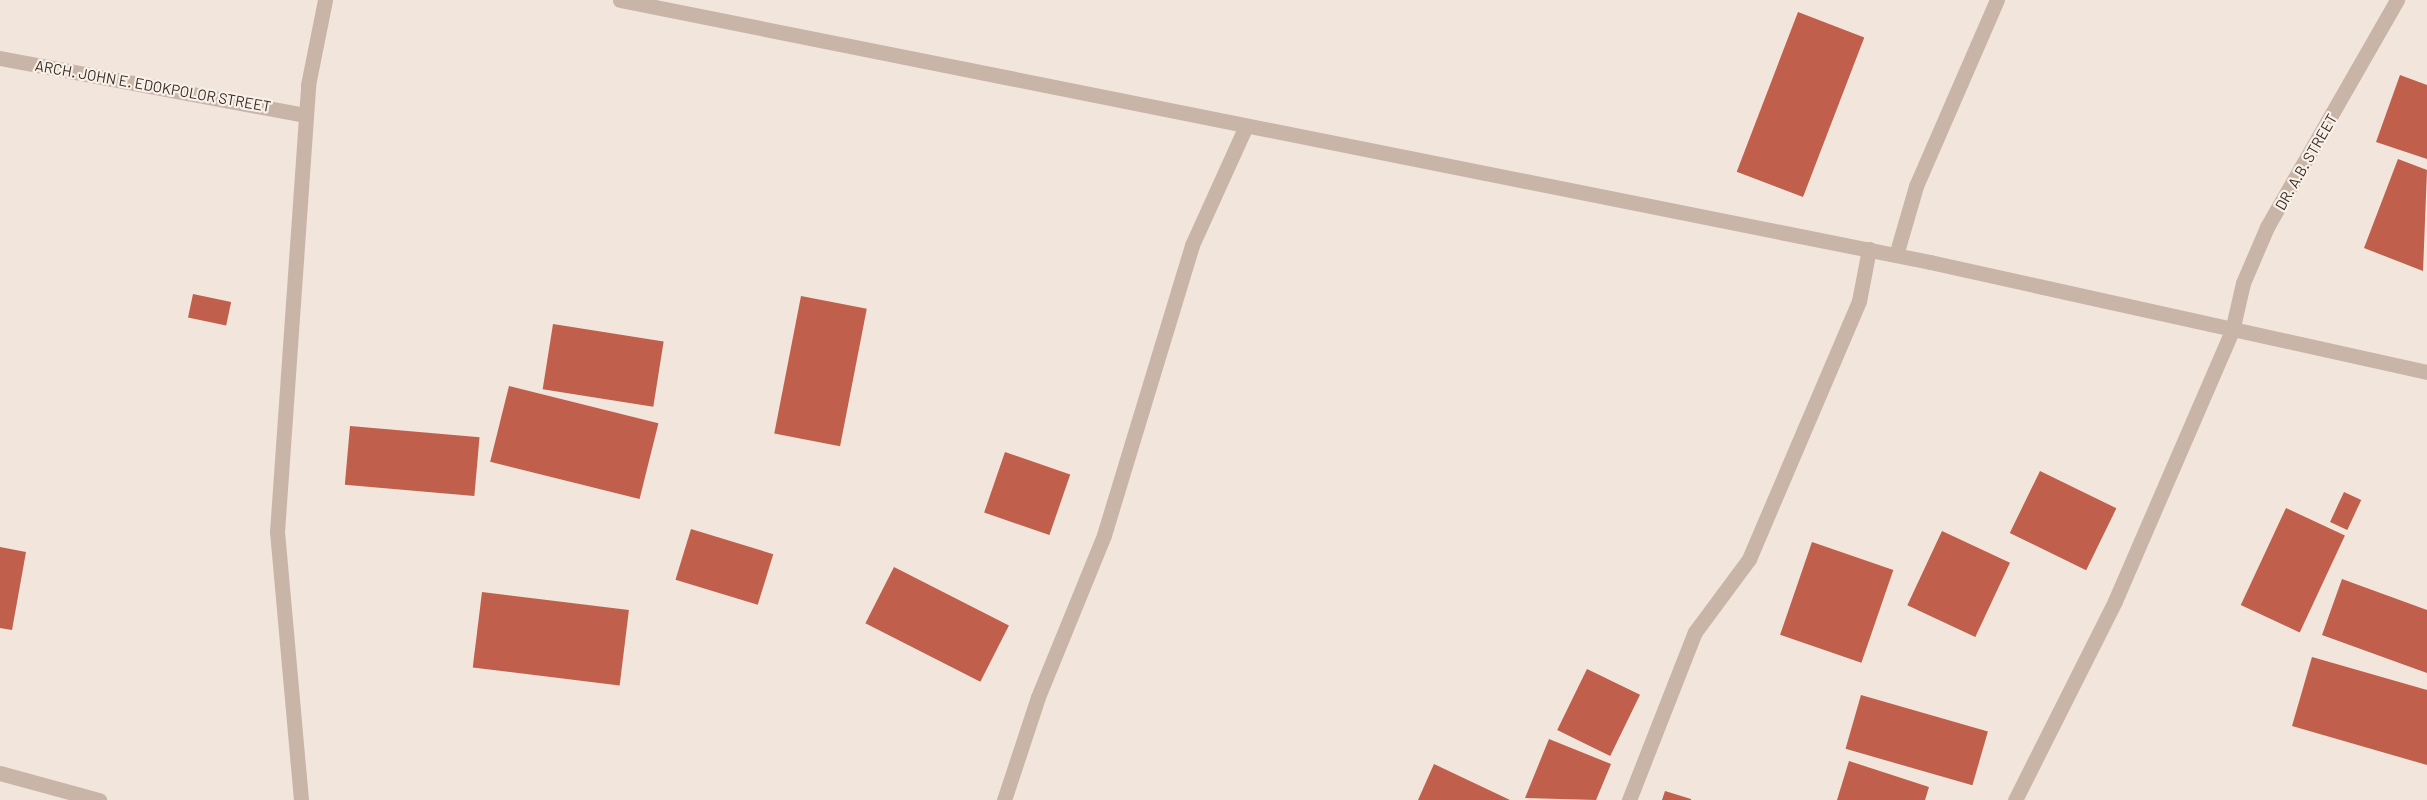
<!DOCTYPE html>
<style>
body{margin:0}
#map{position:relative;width:2427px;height:800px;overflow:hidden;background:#f1e5dc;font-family:Barlow,sans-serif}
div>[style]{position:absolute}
.building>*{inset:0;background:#c05f4b;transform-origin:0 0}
.minor>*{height:15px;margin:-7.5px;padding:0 7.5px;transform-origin:7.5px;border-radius:7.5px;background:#c8b5a8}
span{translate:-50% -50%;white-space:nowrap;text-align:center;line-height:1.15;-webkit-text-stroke:4.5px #f9f0e8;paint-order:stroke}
.street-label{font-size:15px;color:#362b28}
</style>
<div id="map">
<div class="building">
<div style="left:1798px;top:12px;width:71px;height:171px;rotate:21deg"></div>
<div style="clip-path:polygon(2400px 75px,2427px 85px,2427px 159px,2376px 142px)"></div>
<div style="clip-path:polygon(2398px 159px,2427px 170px,2423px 271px,2364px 248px)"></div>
<div style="left:193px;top:294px;width:39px;height:24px;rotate:12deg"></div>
<div style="left:801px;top:296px;width:67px;height:140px;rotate:11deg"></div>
<div style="left:553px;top:324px;width:112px;height:66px;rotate:9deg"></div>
<div style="left:509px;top:386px;width:154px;height:78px;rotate:14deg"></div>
<div style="left:350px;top:426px;width:130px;height:59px;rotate:5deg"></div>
<div style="left:1005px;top:452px;width:69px;height:64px;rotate:19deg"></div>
<div style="left:2040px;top:471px;width:85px;height:69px;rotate:26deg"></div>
<div style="left:2344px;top:492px;width:19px;height:33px;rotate:25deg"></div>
<div style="left:2286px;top:508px;width:65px;height:107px;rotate:25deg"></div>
<div style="left:691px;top:529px;width:86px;height:53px;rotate:17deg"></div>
<div style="left:1942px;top:531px;width:75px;height:82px;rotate:25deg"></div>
<div style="left:1812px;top:542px;width:86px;height:98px;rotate:19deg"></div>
<div style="clip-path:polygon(0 547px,26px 552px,12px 630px,0 628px)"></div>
<div style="left:894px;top:567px;width:129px;height:63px;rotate:27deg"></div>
<div style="clip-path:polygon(2342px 579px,2427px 610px,2427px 673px,2322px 635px)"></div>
<div style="left:482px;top:592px;width:148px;height:76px;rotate:7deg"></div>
<div style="clip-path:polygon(2312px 657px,2427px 690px,2427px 765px,2292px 726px)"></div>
<div style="left:1587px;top:669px;width:59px;height:68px;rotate:26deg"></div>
<div style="left:1861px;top:695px;width:132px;height:56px;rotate:16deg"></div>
<div style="clip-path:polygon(1549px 739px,1611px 764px,1596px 800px,1525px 798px)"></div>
<div style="clip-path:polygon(1849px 761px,1929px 787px,1925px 800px,1837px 800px)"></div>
<div style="clip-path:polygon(1434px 764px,1510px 800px,1418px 800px)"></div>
<div style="clip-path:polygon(1665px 791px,1691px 799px,1691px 800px,1662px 800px)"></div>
</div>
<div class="minor">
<div style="left:620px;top:0;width:1336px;rotate:11.31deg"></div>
<div style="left:1930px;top:262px;width:509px;rotate:12.48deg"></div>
<div style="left:0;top:58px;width:311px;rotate:10.6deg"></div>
<div style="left:1896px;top:255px;width:72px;rotate:-73.8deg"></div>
<div style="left:1916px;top:186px;width:203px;rotate:-66.5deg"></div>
<div style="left:0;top:773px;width:103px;rotate:15.3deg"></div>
<div style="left:301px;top:800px;width:269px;rotate:-95.1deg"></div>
<div style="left:277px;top:532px;width:448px;rotate:-86deg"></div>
<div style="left:308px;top:85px;width:87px;rotate:-78.7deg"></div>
<div style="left:1004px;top:800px;width:108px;rotate:-71.7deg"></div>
<div style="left:1038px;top:697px;width:175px;rotate:-67.8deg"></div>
<div style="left:1104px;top:535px;width:303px;rotate:-73.1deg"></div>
<div style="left:1192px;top:245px;width:131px;rotate:-65.6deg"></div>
<div style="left:1629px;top:800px;width:180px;rotate:-68.6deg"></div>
<div style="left:1695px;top:632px;width:91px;rotate:-53.5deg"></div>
<div style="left:1749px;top:559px;width:280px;rotate:-66.9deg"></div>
<div style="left:1859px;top:301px;width:53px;rotate:-79.1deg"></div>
<div style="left:2015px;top:800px;width:223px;rotate:-63.3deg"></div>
<div style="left:2115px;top:601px;width:294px;rotate:-66.6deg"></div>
<div style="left:2232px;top:331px;width:49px;rotate:-77.1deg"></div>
<div style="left:2243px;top:283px;width:61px;rotate:-66.8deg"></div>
<div style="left:2267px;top:227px;width:262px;rotate:-60.2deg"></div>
</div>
<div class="street-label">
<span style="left:153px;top:86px;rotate:10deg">ARCH. JOHN E. EDOKPOLOR STREET</span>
<span style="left:2306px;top:162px;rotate:-60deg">DR. A.B. STREET</span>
</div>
</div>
